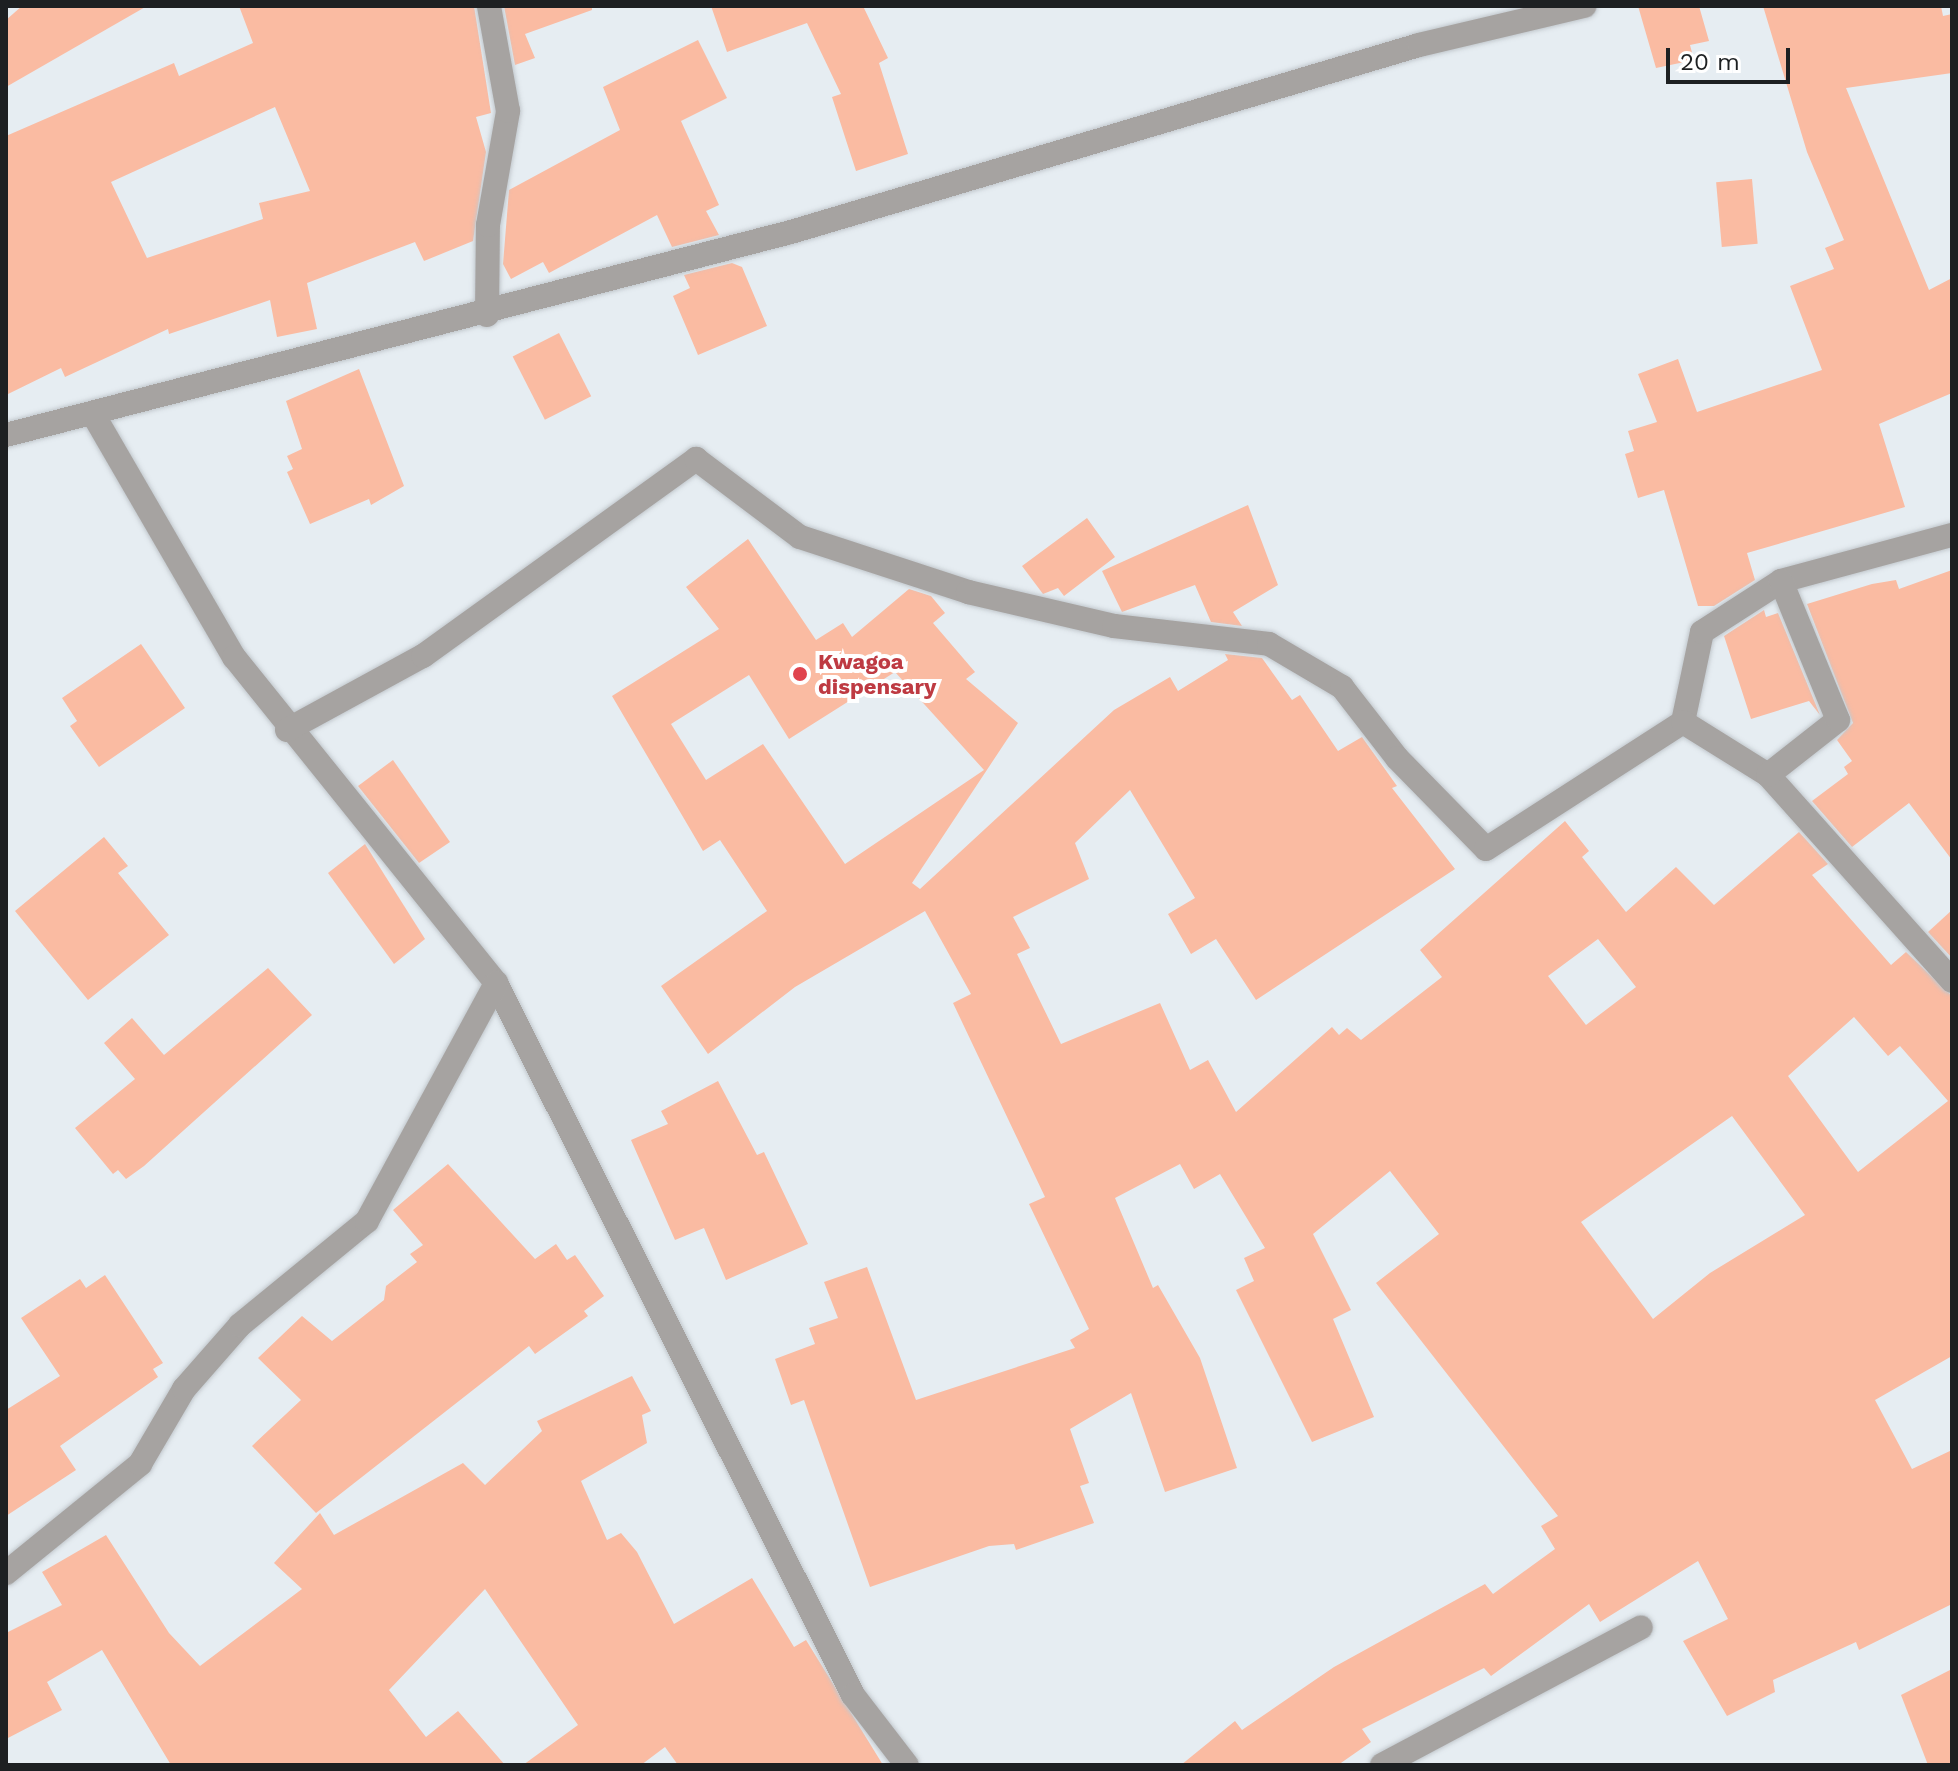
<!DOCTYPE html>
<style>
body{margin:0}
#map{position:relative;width:1958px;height:1771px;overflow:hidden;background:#e6edf2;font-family:"Work Sans",sans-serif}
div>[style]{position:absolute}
.building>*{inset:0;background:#fabba2;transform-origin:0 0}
.roads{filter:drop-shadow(0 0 2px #c2c8cd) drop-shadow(0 0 2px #c2c8cd)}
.minor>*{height:24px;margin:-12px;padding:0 12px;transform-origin:12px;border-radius:12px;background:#a6a3a1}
.dots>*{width:22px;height:22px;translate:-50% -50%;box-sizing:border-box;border:4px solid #fff;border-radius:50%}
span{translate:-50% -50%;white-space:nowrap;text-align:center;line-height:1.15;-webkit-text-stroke:8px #fff;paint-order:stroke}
.health-label{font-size:22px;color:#be3a42;font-weight:700}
.left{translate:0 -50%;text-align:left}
.frame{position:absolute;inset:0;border:8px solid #1d2022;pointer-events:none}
.scale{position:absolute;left:1666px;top:48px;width:124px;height:36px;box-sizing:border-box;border:4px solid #1d2022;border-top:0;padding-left:10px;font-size:24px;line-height:28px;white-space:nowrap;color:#1d2022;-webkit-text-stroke:6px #fff;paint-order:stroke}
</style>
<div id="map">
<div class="building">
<div style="clip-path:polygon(22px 6px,147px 6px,6px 87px,6px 20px)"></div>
<div style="clip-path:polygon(evenodd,239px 6px,474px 6px,491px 113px,476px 117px,486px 152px,473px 241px,424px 261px,415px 242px,307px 283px,317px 329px,277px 337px,270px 300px,169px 334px,168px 329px,65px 377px,61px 368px,6px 395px,6px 136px,174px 63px,179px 76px,253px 43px,239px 6px,275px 107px,310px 191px,259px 203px,263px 219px,147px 258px,111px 182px,275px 107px)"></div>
<div style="clip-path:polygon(504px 6px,592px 6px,592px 10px,525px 34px,535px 58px,515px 65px)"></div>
<div style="clip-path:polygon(711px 6px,863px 6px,888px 58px,879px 63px,908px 154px,856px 171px,832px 97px,841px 94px,807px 23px,727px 52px)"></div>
<div style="clip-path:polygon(1638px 6px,1699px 6px,1709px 41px,1690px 45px,1694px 60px,1656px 68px)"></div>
<div style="clip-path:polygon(1763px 6px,1941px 6px,1943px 16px,1952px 14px,1952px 73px,1846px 88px,1929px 290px,1952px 278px,1952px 393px,1879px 424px,1905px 507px,1747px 553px,1755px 580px,1714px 606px,1698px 606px,1664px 490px,1638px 498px,1625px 454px,1634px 451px,1628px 431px,1657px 422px,1638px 374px,1678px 359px,1697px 412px,1822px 370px,1790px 286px,1834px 269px,1825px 248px,1844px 240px,1807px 152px)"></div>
<div style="clip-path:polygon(698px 40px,727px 98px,681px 121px,719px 205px,706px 211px,719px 235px,672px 247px,657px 215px,549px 273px,543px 262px,511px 279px,503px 264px,509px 190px,620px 130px,603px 87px)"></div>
<div style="left:1752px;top:179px;width:65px;height:36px;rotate:85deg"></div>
<div style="clip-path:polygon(732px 263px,742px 267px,767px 326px,698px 355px,673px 296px,690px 288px,684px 275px)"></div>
<div style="left:559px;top:333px;width:71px;height:52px;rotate:63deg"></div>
<div style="clip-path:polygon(359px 369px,404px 486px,371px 505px,369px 499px,310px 524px,287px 472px,293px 469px,287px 456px,302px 449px,286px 401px)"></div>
<div style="clip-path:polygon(1248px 505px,1278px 585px,1233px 612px,1242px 626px,1211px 622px,1195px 585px,1122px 612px,1102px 571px)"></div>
<div style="clip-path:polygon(1087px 518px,1115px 557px,1064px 596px,1058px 588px,1043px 594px,1022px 566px)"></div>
<div style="clip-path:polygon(evenodd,748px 539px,816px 640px,843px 623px,852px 637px,909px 589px,931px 596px,945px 613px,933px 623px,975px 672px,966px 679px,1018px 723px,912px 883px,920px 889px,1114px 710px,1170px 677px,1178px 691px,1228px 660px,1225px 654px,1262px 658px,1292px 700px,1300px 695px,1338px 751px,1362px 737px,1397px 786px,1392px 788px,1455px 869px,1256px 1000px,1216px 939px,1191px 954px,1168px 914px,1195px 898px,1130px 790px,1075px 843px,1089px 879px,1013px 917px,1030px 948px,1017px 954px,1061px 1044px,1160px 1003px,1190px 1070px,1208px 1060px,1236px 1112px,1332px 1027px,1339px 1035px,1347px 1028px,1361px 1040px,1442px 977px,1420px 950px,1565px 821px,1589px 851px,1582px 857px,1626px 912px,1676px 867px,1714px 905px,1799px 832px,1828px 864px,1812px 875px,1891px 965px,1906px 952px,1952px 996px,1952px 1356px,1875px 1400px,1912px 1469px,1952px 1450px,1952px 1604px,1859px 1650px,1856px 1642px,1773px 1680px,1775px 1692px,1727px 1716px,1683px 1641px,1728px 1619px,1698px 1561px,1600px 1622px,1589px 1604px,1491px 1676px,1484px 1668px,1362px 1729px,1371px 1742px,1338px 1765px,1181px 1765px,1235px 1721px,1242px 1730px,1334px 1667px,1485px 1584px,1493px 1594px,1555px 1549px,1541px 1526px,1558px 1516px,1376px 1283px,1439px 1234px,1390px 1171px,1313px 1234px,1351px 1310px,1333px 1319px,1374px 1417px,1312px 1442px,1236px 1290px,1254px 1281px,1244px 1258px,1265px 1248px,1220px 1174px,1194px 1189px,1180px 1164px,1115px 1198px,1153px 1288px,1158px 1285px,1200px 1358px,1237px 1468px,1165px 1492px,1131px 1393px,1070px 1429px,1089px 1483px,1080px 1486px,1094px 1523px,1016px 1550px,1014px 1544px,989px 1546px,870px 1587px,804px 1400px,791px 1405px,775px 1359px,815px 1344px,809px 1328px,838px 1318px,824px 1282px,867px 1267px,916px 1400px,1075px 1348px,1070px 1340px,1089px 1329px,1029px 1204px,1045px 1197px,953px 1003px,971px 994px,925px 911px,795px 987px,708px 1054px,661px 986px,767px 911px,720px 840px,703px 851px,612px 696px,719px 629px,686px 587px,748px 539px,895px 672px,984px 770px,845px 864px,763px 744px,706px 780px,671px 724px,749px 675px,789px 739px,895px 672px,748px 539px,1598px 939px,1636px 987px,1586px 1025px,1548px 976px,1598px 939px,748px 539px,1854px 1017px,1888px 1056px,1900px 1046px,1948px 1101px,1858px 1172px,1788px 1076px,1854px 1017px,748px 539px,1732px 1116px,1805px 1215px,1710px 1273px,1653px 1319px,1581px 1222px,1732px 1116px)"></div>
<div style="clip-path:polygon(1952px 570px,1952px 860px,1909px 803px,1852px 847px,1812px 801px,1848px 774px,1844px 767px,1852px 761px,1837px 740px,1853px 723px,1807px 604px,1872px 584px,1896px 580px,1899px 589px)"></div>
<div style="clip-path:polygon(1764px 610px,1766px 617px,1778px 613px,1820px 715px,1809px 701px,1751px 719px,1724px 636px)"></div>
<div style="clip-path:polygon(141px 644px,185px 708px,99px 767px,70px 726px,77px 721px,62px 698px)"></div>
<div style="clip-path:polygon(393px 760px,450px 842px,419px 863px,358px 786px)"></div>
<div style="clip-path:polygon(104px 837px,128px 866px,118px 873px,169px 935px,88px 1000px,15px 911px)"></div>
<div style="clip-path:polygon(365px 844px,425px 939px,394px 964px,328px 873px)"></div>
<div style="clip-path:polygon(1952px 910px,1952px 958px,1928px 932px)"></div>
<div style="clip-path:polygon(268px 968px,312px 1015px,144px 1166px,126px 1179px,118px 1170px,113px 1174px,75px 1128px,135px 1079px,104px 1043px,132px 1018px,164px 1055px)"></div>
<div style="clip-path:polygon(718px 1081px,757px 1155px,764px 1152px,808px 1244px,726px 1280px,704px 1228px,675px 1240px,631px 1140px,668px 1124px,661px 1111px)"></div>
<div style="clip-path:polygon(448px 1164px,535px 1259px,556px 1244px,567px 1260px,575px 1255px,604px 1296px,584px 1311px,588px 1316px,535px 1354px,529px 1346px,316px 1513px,252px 1446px,301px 1400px,258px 1358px,302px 1316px,332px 1341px,384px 1300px,386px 1286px,417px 1262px,410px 1254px,423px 1245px,393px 1210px)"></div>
<div style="clip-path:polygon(105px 1275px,163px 1363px,153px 1369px,158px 1377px,60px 1446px,76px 1470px,6px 1516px,6px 1410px,60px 1376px,21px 1318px,80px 1279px,86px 1288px)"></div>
<div style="clip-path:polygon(632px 1376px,651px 1411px,642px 1415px,647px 1443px,581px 1481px,607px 1540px,621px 1533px,637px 1552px,674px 1624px,752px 1578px,794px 1647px,806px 1640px,883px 1765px,678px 1765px,665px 1747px,641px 1765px,523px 1765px,578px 1725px,485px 1589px,389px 1690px,426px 1737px,458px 1711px,505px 1765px,171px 1765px,102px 1650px,47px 1682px,62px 1710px,6px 1739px,6px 1633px,62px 1605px,42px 1572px,106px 1535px,169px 1633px,200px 1666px,302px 1589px,274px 1563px,320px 1513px,334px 1535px,463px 1463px,485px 1485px,542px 1431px,537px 1421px)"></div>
<div style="clip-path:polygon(1952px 1669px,1952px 1765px,1928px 1765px,1901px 1695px)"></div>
</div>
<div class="roads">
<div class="minor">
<div style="left:487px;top:315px;width:90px;rotate:-89.4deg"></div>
<div style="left:488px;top:225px;width:116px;rotate:-80deg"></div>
<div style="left:508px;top:111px;width:107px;rotate:-100.3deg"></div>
<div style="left:93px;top:414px;width:281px;rotate:59.9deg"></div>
<div style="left:234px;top:657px;width:418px;rotate:51.2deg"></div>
<div style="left:496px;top:983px;width:796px;rotate:63.37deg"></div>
<div style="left:853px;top:1695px;width:88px;rotate:52.4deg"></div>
<div style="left:6px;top:435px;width:811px;rotate:-14.5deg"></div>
<div style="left:791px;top:232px;width:655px;rotate:-16.58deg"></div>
<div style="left:1419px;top:45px;width:170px;rotate:-13.3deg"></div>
<div style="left:1683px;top:722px;width:92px;rotate:-78.1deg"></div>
<div style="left:1702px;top:632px;width:94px;rotate:-32.8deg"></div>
<div style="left:1781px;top:581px;width:177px;rotate:-15.1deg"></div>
<div style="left:287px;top:730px;width:155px;rotate:-28.6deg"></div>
<div style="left:423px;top:656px;width:337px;rotate:-35.8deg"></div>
<div style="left:696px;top:459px;width:130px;rotate:36.9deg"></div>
<div style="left:800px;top:537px;width:177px;rotate:18.1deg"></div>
<div style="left:968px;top:592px;width:150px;rotate:13.1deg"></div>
<div style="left:1114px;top:626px;width:156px;rotate:6.6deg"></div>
<div style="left:1269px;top:644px;width:85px;rotate:30.5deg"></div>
<div style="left:1342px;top:687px;width:90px;rotate:52.2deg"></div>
<div style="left:1397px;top:758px;width:127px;rotate:45.6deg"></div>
<div style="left:1486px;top:849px;width:234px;rotate:-32.8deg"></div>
<div style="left:1683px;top:722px;width:100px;rotate:31.9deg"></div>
<div style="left:1768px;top:775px;width:276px;rotate:48.2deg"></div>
<div style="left:1768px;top:775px;width:89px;rotate:-38.2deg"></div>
<div style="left:1838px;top:720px;width:150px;rotate:-112.3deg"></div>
<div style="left:6px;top:1573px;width:173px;rotate:-39.1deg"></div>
<div style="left:140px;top:1464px;width:87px;rotate:-59.6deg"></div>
<div style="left:184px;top:1389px;width:85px;rotate:-48.8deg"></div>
<div style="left:240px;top:1325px;width:164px;rotate:-39.3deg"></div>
<div style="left:367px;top:1221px;width:271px;rotate:-61.5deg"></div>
<div style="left:1382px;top:1765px;width:293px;rotate:-28deg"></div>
</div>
</div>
<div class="dots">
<div style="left:800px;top:674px;background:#e0444e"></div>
</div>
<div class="health-label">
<span class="left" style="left:818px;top:674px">Kwagoa<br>dispensary</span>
</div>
<div class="frame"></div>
<div class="scale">20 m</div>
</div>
